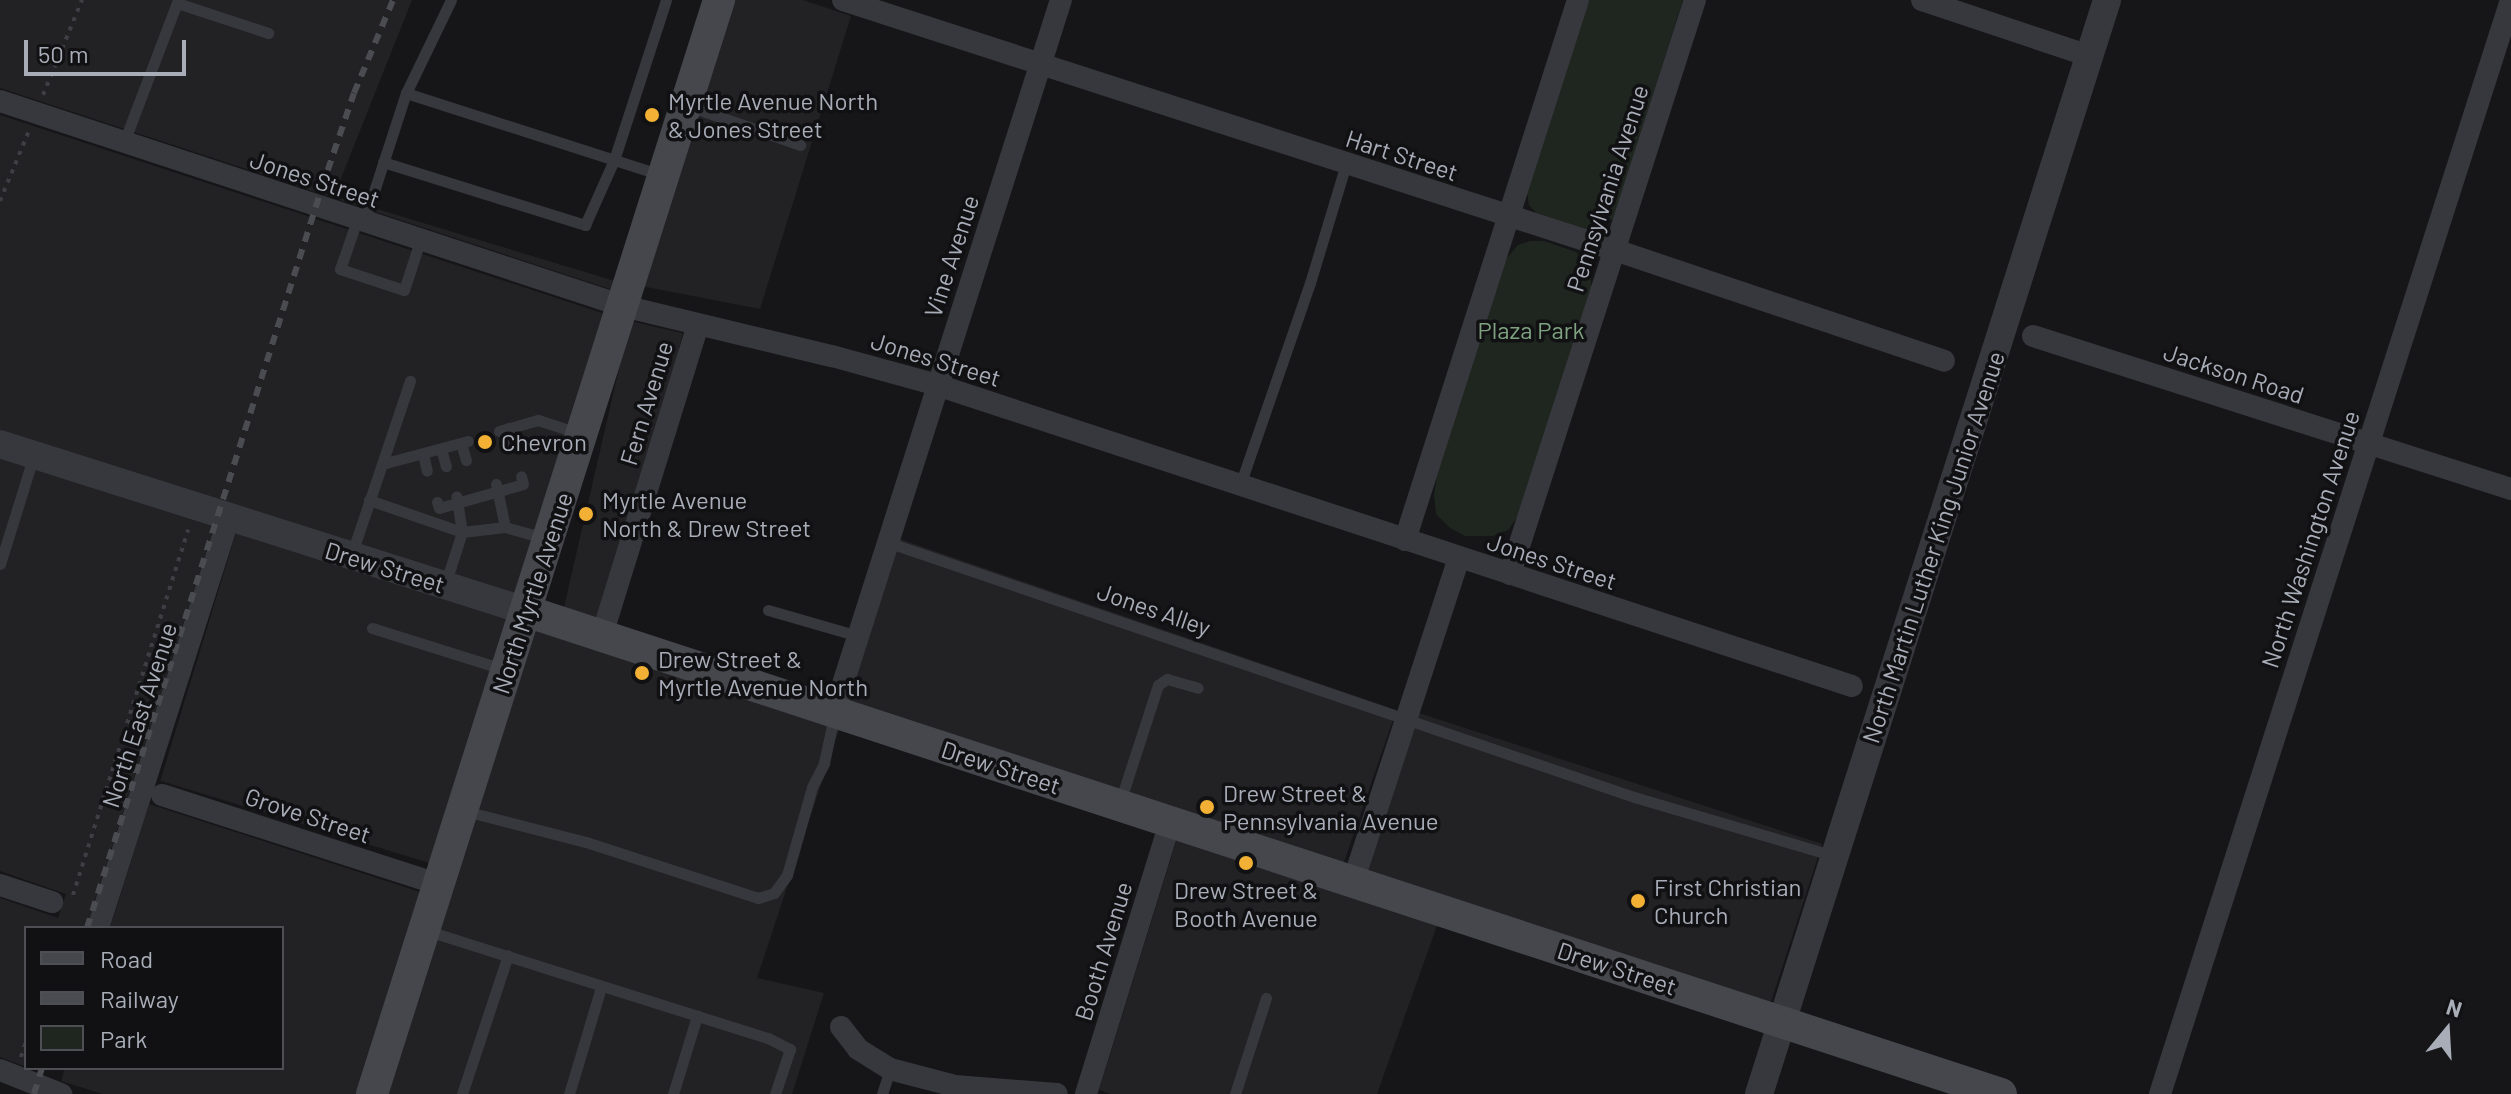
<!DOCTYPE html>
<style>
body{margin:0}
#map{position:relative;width:2511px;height:1094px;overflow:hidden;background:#161618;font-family:Barlow,sans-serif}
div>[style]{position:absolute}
.built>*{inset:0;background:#222225;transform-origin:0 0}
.green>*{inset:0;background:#1e261f}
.path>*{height:4px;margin-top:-2px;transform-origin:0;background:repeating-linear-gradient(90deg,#3d3f44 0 4px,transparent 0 10px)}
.service>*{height:11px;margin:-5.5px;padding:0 5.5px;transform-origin:5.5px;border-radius:5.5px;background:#37383d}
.minor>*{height:22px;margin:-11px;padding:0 11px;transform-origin:11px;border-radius:11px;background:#37383d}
.tertiary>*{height:28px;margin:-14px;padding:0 14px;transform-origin:14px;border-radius:14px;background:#37383d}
.secondary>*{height:32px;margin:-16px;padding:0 16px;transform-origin:16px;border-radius:16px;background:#45474d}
.rail>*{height:6px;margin-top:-3px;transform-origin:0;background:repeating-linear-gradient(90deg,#4a4c52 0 10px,transparent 0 18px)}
.dots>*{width:22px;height:22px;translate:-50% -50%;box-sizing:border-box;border:4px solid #111113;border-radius:50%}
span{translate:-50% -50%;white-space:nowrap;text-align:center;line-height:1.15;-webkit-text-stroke:7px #111113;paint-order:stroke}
.poi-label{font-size:24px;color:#a8adb8}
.left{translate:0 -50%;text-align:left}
.street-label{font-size:24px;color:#a8adb8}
.park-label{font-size:24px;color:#7fa381}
.legend{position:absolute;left:24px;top:926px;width:260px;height:144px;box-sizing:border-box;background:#111113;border:2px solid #4d4f55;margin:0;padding:10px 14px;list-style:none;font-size:24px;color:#a8adb8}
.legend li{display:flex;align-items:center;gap:16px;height:40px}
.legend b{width:40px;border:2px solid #4d4f55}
.north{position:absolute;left:2407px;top:990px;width:80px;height:80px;-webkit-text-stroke:6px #111113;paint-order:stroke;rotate:18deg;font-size:22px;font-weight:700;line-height:32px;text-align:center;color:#a8adb8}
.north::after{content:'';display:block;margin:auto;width:28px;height:36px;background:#a8adb8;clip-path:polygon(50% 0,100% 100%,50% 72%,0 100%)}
.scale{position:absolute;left:24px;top:40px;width:162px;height:36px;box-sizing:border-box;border:4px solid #a8adb8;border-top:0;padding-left:10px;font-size:24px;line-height:28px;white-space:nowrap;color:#a8adb8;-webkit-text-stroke:6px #111113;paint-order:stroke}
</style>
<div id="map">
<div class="built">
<div style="clip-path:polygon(0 0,412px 0,334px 196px,618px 282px,616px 291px,0 88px)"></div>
<div style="clip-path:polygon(731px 0,803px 0,851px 16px,760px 309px,641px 286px)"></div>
<div style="clip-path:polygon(0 115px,608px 315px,519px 596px,0 430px)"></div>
<div style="left:630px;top:321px;width:54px;height:296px;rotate:13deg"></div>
<div style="clip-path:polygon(0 457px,214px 527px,86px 928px,26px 928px,26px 1067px,0 1057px,0 898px,58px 918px,66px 894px,0 871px)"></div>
<div style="left:236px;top:533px;width:289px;height:259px;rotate:17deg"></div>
<div style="left:900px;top:539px;width:525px;height:172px;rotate:19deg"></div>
<div style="clip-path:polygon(533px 627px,840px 727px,757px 978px,824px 993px,792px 1094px,383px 1094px)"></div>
<div style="left:1419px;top:713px;width:424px;height:169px;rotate:18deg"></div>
<div style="clip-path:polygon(149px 804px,423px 893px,360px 1094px,103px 1094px,61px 1081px,65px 1068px,282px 1068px,282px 928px,110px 928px)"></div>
<div style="clip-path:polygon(1177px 839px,1438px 923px,1377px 1094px,1111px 1094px,1099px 1090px)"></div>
</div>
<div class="green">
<div style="clip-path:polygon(1589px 0,1683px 0,1614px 218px,1594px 232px,1536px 213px,1529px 205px,1527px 193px)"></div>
<div style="clip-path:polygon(1530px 241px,1544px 241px,1576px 252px,1590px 265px,1592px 296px,1519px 515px,1508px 530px,1493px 536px,1465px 536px,1450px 528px,1436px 514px,1434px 495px,1438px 469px,1504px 261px,1518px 245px)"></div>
</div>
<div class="path">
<div style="left:43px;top:95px;width:103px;rotate:-67.7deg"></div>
<div style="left:0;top:201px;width:74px;rotate:-67.6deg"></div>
<div style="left:73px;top:895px;width:383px;rotate:-72.5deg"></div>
<div style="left:21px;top:1057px;width:16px;rotate:-72deg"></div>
</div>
<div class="service">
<div style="left:177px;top:3px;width:96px;rotate:18.2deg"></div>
<div style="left:406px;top:93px;width:268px;rotate:17.8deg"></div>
<div style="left:686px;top:105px;width:121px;rotate:19.3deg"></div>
<div style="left:124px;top:142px;width:152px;rotate:-69.2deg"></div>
<div style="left:383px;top:162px;width:212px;rotate:17.3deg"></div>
<div style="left:585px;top:225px;width:71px;rotate:-66deg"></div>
<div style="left:614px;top:160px;width:168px;rotate:-72deg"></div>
<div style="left:357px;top:220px;width:52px;rotate:109.1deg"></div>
<div style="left:340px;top:269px;width:67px;rotate:18.2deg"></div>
<div style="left:404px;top:290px;width:52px;rotate:-71.9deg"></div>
<div style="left:364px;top:222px;width:136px;rotate:-72deg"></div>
<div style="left:406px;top:93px;width:103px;rotate:-64.2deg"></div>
<div style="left:508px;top:428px;width:19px;rotate:74deg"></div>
<div style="left:499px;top:431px;width:41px;rotate:-15.8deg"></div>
<div style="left:538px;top:420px;width:42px;rotate:18deg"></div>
<div style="left:461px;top:443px;width:18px;rotate:74deg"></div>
<div style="left:441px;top:449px;width:18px;rotate:74deg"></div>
<div style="left:423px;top:454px;width:17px;rotate:77deg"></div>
<div style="left:382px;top:464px;width:89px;rotate:-15deg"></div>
<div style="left:496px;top:484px;width:44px;rotate:78.2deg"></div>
<div style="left:1240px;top:485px;width:214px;rotate:-70.9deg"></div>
<div style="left:1310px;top:283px;width:124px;rotate:-73.2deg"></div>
<div style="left:369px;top:500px;width:98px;rotate:19deg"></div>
<div style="left:462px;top:532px;width:36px;rotate:-99deg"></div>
<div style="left:437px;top:502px;width:6px;rotate:72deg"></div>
<div style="left:439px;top:508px;width:87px;rotate:-15.9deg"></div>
<div style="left:523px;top:484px;width:8px;rotate:-104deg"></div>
<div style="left:887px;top:542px;width:789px;rotate:18.85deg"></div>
<div style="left:1634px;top:797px;width:209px;rotate:16.4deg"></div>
<div style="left:351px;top:556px;width:185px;rotate:-71.4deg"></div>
<div style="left:0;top:564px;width:114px;rotate:-72.7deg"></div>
<div style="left:445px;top:585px;width:56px;rotate:-72.2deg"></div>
<div style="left:462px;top:532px;width:43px;rotate:-6.6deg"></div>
<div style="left:505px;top:527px;width:41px;rotate:15.8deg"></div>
<div style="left:768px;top:610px;width:94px;rotate:16.1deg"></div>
<div style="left:372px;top:628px;width:137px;rotate:17.4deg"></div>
<div style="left:1120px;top:802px;width:123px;rotate:-72deg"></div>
<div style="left:1158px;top:685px;width:11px;rotate:-34deg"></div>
<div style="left:1167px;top:679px;width:32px;rotate:16deg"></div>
<div style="left:465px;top:811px;width:125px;rotate:14.4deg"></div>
<div style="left:586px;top:842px;width:181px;rotate:18deg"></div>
<div style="left:758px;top:898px;width:17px;rotate:-17deg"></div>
<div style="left:774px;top:893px;width:22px;rotate:-54deg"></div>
<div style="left:787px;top:875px;width:91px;rotate:-74.1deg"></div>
<div style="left:812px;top:787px;width:27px;rotate:-63deg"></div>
<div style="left:824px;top:763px;width:48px;rotate:-78deg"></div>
<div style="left:428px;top:931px;width:356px;rotate:17.5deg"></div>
<div style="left:768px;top:1038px;width:25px;rotate:27deg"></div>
<div style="left:790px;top:1049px;width:47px;rotate:108.4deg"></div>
<div style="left:462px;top:1094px;width:146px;rotate:-71.7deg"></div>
<div style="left:569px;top:1094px;width:112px;rotate:-73.3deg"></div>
<div style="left:673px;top:1094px;width:82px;rotate:-72.9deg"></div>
<div style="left:882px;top:1094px;width:26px;rotate:-72deg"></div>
<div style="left:1235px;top:1094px;width:101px;rotate:-72.1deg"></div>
</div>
<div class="minor">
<div style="left:843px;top:0;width:811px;rotate:17.94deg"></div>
<div style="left:1615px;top:250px;width:347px;rotate:18.6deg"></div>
<div style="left:1922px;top:0;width:176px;rotate:18.5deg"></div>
<div style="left:0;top:101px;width:656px;rotate:18.21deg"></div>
<div style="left:623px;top:306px;width:215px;rotate:13.5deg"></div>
<div style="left:832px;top:356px;width:109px;rotate:15.4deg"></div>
<div style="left:937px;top:385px;width:963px;rotate:18.21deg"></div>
<div style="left:2033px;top:336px;width:502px;rotate:17.75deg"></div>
<div style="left:1405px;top:540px;width:567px;rotate:-72.24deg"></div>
<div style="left:1510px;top:574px;width:603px;rotate:-72.14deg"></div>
<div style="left:602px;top:635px;width:325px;rotate:-72.8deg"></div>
<div style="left:834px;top:712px;width:747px;rotate:-72.32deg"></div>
<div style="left:162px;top:795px;width:290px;rotate:17.9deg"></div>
<div style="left:1353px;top:882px;width:341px;rotate:-71.9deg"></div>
<div style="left:0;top:885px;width:55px;rotate:18.1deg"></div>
<div style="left:98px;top:928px;width:430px;rotate:-72.3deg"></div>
<div style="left:841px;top:1027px;width:28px;rotate:52deg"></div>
<div style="left:858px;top:1049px;width:38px;rotate:32deg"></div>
<div style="left:890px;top:1069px;width:67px;rotate:14.7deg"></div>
<div style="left:955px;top:1086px;width:102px;rotate:4.5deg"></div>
<div style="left:0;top:1070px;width:66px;rotate:21.5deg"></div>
<div style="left:1086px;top:1094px;width:284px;rotate:-72.8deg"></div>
<div style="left:2160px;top:1094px;width:1149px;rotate:-72.21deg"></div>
</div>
<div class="tertiary">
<div style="left:0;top:444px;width:552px;rotate:17.61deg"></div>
<div style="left:1759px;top:1094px;width:1148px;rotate:-72.35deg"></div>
</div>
<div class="secondary">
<div style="left:526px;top:611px;width:1552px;rotate:18.13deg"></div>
<div style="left:372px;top:1094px;width:1148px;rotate:-72.4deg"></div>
</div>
<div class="rail">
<div style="left:87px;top:928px;width:777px;rotate:-72.4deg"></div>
<div style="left:322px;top:187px;width:99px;rotate:-71.2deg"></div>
<div style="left:354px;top:93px;width:101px;rotate:-67.2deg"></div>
<div style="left:34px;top:1094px;width:27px;rotate:-73deg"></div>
</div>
<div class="dots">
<div style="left:652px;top:115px;background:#f2b134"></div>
<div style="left:485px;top:442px;background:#f2b134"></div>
<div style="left:586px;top:514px;background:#f2b134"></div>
<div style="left:642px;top:673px;background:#f2b134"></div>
<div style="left:1207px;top:807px;background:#f2b134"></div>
<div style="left:1246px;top:863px;background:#f2b134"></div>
<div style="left:1638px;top:901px;background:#f2b134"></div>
</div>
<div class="poi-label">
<span class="left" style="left:668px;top:115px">Myrtle Avenue North<br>&amp; Jones Street</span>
<span class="left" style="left:501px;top:442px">Chevron</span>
<span class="left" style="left:602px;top:514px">Myrtle Avenue<br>North &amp; Drew Street</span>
<span class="left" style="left:658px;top:673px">Drew Street &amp;<br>Myrtle Avenue North</span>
<span class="left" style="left:1223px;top:807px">Drew Street &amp;<br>Pennsylvania Avenue</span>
<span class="left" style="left:1654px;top:901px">First Christian<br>Church</span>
<span style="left:1246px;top:904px">Drew Street &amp;<br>Booth Avenue</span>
</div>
<div class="street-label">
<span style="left:1402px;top:155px;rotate:18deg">Hart Street</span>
<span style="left:315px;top:179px;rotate:18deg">Jones Street</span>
<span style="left:1607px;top:188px;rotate:-72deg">Pennsylvania Avenue</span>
<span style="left:951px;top:256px;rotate:-72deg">Vine Avenue</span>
<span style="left:936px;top:359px;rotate:17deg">Jones Street</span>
<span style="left:2234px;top:373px;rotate:18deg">Jackson Road</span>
<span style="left:646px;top:403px;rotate:-73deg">Fern Avenue</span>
<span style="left:2310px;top:539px;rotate:-72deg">North Washington Avenue</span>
<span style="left:1933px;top:547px;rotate:-72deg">North Martin Luther King Junior Avenue</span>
<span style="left:1552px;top:561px;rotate:18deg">Jones Street</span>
<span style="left:385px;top:567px;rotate:17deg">Drew Street</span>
<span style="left:532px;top:593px;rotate:-72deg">North Myrtle Avenue</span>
<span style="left:1154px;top:609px;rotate:19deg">Jones Alley</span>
<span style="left:139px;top:715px;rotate:-72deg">North East Avenue</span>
<span style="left:1001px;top:767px;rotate:18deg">Drew Street</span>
<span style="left:308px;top:815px;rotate:18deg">Grove Street</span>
<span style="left:1103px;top:951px;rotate:-73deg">Booth Avenue</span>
<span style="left:1617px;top:968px;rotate:18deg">Drew Street</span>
</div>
<div class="park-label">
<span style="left:1531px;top:330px">Plaza Park</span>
</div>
<ul class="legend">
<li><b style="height:10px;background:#45474d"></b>Road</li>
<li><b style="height:10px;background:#4a4c52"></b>Railway</li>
<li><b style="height:22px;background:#1e261f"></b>Park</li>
</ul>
<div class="north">N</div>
<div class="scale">50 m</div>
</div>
